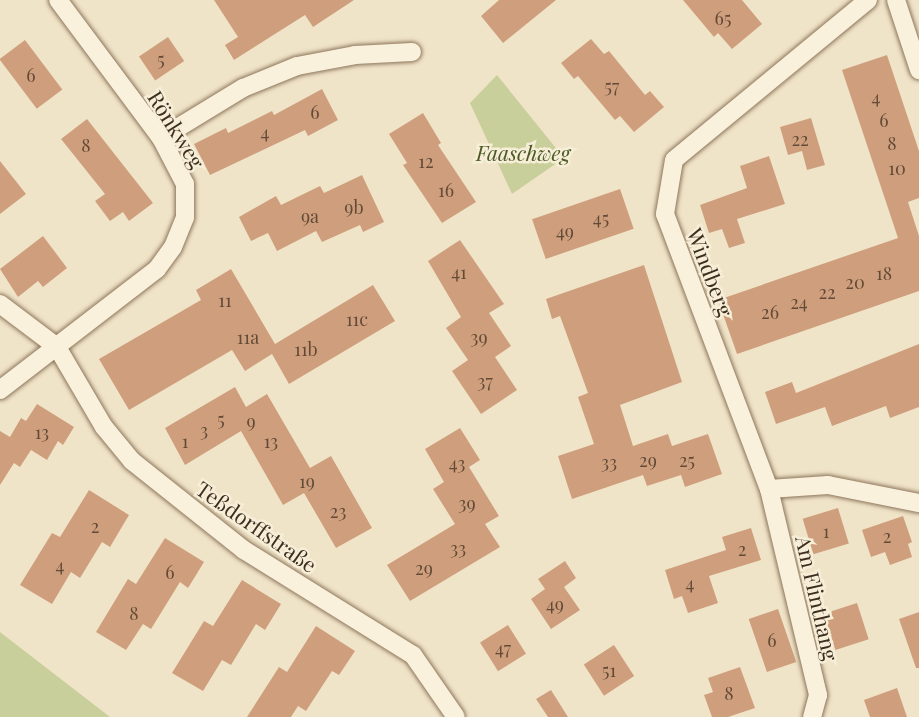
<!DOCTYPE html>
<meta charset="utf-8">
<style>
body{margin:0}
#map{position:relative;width:919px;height:717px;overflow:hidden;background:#f0e4c8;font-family:"Playfair Display",serif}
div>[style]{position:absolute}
.green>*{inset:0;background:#c9cf9b}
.building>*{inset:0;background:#cf9f7d;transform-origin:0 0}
.roads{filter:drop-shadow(0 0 2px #8d765c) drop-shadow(0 0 2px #8d765c)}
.street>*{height:18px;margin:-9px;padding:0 9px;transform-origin:9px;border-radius:9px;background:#faf1dc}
span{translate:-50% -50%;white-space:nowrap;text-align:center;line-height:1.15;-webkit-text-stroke:5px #f7eed8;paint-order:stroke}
.number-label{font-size:18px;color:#624a37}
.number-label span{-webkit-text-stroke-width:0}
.street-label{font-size:21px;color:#3d2e20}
.park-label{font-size:21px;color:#4d5a26;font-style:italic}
</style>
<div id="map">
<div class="green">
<div style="clip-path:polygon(497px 75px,564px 158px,512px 194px,470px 103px)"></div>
<div style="clip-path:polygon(0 632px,110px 717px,0 717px)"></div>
</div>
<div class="building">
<div style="clip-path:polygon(214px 0,354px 0,313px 27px,305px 15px,234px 60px,225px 45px,238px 37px)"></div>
<div style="clip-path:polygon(499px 0,556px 0,503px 43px,481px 16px)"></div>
<div style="clip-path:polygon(683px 0,742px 0,762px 24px,732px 49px,718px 33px,714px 37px)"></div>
<div style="left:168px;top:37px;width:29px;height:35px;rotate:56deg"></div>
<div style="clip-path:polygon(591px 39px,604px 54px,609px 51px,645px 95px,650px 91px,664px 107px,634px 132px,620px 116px,615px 120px,578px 76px,574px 79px,561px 63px)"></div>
<div style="left:25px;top:40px;width:62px;height:32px;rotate:53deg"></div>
<div style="clip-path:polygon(887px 55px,919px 151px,919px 198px,908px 202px,919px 236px,919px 291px,737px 354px,718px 300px,898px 238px,842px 70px)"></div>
<div style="clip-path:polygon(322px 89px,338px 120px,308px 136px,305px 130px,210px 175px,194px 144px,226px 128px,228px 133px,272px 111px,274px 115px)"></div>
<div style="clip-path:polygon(423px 113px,441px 143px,438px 145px,476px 202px,442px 223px,403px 165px,407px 163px,389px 134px)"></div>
<div style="clip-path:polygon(811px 118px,825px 165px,807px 170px,802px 151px,788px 155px,780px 127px)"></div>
<div style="clip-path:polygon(87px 119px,153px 203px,129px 221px,123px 212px,110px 221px,95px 201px,105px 194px,61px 139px)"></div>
<div style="clip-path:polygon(769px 156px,785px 204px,737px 219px,745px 243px,729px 248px,722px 229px,709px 233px,700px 205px,747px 188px,740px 166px)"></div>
<div style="clip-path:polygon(0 161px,26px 194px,0 214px)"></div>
<div style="clip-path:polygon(362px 175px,384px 222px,363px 232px,360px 225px,322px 242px,316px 231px,277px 251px,268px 233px,251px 241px,239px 217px,276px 196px,281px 205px,320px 186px,324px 193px)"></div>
<div style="left:620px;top:189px;width:42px;height:93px;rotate:71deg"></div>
<div style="clip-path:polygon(43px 236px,67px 268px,43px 287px,38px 281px,18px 297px,0 269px)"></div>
<div style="clip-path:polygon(460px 240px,504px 304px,489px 313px,511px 346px,495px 357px,517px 390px,481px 414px,452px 371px,468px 360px,446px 328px,461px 317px,428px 261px)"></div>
<div style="clip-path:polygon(644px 265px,682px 382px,620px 405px,633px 446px,668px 434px,672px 446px,708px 434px,722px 474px,685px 487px,681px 475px,647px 486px,643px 475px,572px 499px,558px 456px,594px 444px,578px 397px,588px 393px,560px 316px,552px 319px,546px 299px)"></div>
<div style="clip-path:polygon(231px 269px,275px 344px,373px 285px,395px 321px,289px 384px,272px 354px,245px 371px,232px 350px,129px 410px,99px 359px,201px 300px,196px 290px)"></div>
<div style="clip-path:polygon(919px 344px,919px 407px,890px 418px,886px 406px,832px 426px,825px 407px,776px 424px,765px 392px,792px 382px,796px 393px)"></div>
<div style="clip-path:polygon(235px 387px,246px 407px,267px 394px,310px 468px,331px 456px,372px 528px,336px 548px,304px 493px,283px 505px,241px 431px,185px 465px,165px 428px)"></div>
<div style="clip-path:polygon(37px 404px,74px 427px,63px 445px,58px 441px,47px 460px,31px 450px,20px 467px,14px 463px,0 485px,0 431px,10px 437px,21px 418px,26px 421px)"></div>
<div style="clip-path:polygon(460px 428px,480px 460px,469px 467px,499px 516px,485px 524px,500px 547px,410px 601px,387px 565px,455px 524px,433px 489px,444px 482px,425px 449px)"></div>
<div style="clip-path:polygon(89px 490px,129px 515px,110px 547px,102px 542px,80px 578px,71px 572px,52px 604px,20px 585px,52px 533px,60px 537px)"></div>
<div style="left:838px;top:508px;width:37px;height:37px;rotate:73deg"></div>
<div style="clip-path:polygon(903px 516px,912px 542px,908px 544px,912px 557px,890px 565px,885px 552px,871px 557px,862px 530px)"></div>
<div style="clip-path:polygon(751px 528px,761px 560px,709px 576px,718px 603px,688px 613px,682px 596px,674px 599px,665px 570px,726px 550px,722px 537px)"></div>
<div style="clip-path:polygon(165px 538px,204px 562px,188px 588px,180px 582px,151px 629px,143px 624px,126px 650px,96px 632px,128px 579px,136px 584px)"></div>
<div style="clip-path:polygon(565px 561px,576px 578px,564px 587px,580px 610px,551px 629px,531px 599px,545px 589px,538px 579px)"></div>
<div style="clip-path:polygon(242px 580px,281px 604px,265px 630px,256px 624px,231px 665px,222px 660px,203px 691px,172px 673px,204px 621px,213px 626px)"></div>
<div style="left:857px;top:603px;width:38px;height:35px;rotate:72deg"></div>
<div style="left:778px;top:609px;width:56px;height:31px;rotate:71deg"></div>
<div style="clip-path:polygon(919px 612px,919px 668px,916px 668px,899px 619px)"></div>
<div style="left:508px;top:625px;width:34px;height:33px;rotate:58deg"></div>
<div style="clip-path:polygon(316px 626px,355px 651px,339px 675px,332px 671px,306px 711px,298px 706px,291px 717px,247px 717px,279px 667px,287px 672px)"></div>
<div style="left:614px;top:645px;width:37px;height:36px;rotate:57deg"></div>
<div style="clip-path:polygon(740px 667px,755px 708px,728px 717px,712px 717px,704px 695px,713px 692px,708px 678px)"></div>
<div style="clip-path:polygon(897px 688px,907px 717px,870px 717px,864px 700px)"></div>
<div style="clip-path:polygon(551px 690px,568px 717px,548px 717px,536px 699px)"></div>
</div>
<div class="roads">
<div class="street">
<div style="left:868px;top:0;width:251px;rotate:140.5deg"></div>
<div style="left:674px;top:160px;width:55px;rotate:99.5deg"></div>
<div style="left:665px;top:214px;width:294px;rotate:69.3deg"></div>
<div style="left:769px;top:489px;width:59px;rotate:-3.9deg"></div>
<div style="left:828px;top:485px;width:93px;rotate:11.2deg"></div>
<div style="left:896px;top:0;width:74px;rotate:71.8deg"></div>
<div style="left:161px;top:138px;width:96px;rotate:-31.4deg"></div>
<div style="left:243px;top:88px;width:58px;rotate:-22.2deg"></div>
<div style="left:297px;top:66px;width:59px;rotate:-10.7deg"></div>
<div style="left:355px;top:55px;width:57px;rotate:-3deg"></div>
<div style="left:0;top:304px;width:71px;rotate:37deg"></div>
<div style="left:57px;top:347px;width:93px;rotate:59.6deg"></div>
<div style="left:104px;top:427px;width:44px;rotate:50.5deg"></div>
<div style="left:132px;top:461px;width:143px;rotate:38.5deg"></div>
<div style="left:244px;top:550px;width:199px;rotate:31.9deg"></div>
<div style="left:413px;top:655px;width:75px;rotate:55.3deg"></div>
<div style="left:0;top:390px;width:198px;rotate:-37.6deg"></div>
<div style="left:157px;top:269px;width:27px;rotate:-54deg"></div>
<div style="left:173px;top:247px;width:31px;rotate:-68deg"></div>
<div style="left:185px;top:218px;width:34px;rotate:-90deg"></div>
<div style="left:185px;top:184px;width:52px;rotate:-117.6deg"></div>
<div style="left:161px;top:138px;width:172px;rotate:-126.7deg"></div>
<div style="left:769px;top:489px;width:212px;rotate:76.6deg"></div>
<div style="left:818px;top:695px;width:23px;rotate:105deg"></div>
</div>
</div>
<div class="number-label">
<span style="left:723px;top:18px">65</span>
<span style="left:161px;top:59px">5</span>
<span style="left:31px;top:75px">6</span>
<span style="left:612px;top:86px">57</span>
<span style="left:876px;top:97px">4</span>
<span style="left:315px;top:112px">6</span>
<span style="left:884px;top:120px">6</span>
<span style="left:265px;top:132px">4</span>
<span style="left:800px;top:139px">22</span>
<span style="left:892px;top:143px">8</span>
<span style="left:86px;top:145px">8</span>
<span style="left:426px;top:161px">12</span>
<span style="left:897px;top:168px">10</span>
<span style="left:446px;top:190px">16</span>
<span style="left:354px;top:207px">9b</span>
<span style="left:310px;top:216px">9a</span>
<span style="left:601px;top:218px">45</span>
<span style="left:565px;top:231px">49</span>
<span style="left:459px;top:272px">41</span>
<span style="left:884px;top:273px">18</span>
<span style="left:855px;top:282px">20</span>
<span style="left:827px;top:292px">22</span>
<span style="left:225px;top:300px">11</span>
<span style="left:799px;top:302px">24</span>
<span style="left:770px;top:312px">26</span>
<span style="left:357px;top:319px">11c</span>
<span style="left:248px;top:337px">11a</span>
<span style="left:479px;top:337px">39</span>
<span style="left:306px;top:349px">11b</span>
<span style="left:485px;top:381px">37</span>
<span style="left:221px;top:419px">5</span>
<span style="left:251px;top:421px">9</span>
<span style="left:204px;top:430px">3</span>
<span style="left:42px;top:432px">13</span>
<span style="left:185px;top:441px">1</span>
<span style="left:271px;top:441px">13</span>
<span style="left:648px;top:460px">29</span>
<span style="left:687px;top:460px">25</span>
<span style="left:609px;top:462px">33</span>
<span style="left:457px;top:463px">43</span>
<span style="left:307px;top:481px">19</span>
<span style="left:467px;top:503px">39</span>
<span style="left:338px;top:511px">23</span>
<span style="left:95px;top:526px">2</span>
<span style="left:826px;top:531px">1</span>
<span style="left:887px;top:536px">2</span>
<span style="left:458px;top:548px">33</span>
<span style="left:742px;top:549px">2</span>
<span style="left:60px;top:565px">4</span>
<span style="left:424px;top:568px">29</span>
<span style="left:170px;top:572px">6</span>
<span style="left:690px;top:583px">4</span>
<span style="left:555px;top:604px">49</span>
<span style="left:134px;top:613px">8</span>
<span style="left:772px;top:640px">6</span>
<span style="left:503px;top:648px">47</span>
<span style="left:609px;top:670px">51</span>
<span style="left:729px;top:693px">8</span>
</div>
<div class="street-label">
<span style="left:177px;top:129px;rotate:58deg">Rönkweg</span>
<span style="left:711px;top:272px;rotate:69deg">Windberg</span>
<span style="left:257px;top:526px;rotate:35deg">Teßdorffstraße</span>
<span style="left:818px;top:598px;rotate:77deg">Am Flinthang</span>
</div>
<div class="park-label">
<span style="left:523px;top:152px">Faaschweg</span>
</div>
</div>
